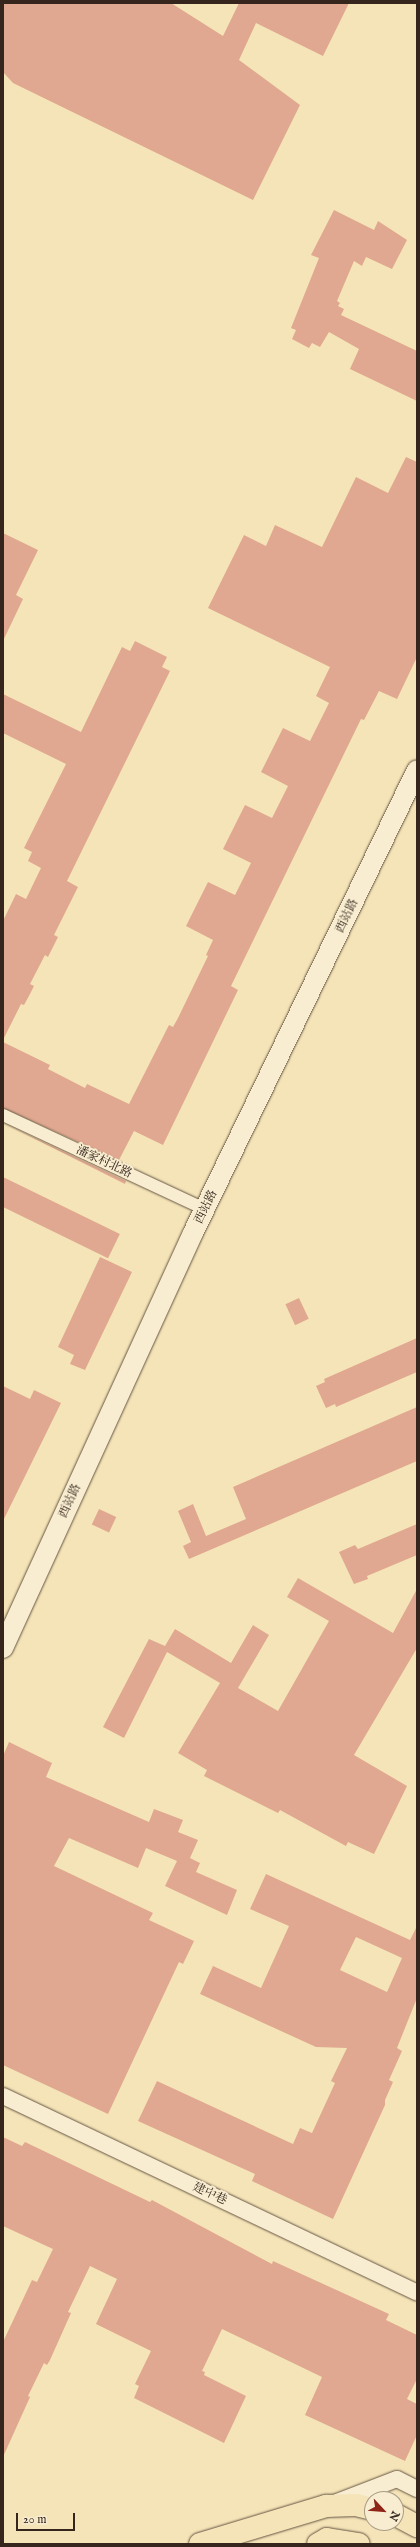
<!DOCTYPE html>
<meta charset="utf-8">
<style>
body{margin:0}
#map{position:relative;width:420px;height:2547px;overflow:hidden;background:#f5e4b7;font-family:"IM FELL English","Noto Serif SC",serif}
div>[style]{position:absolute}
.building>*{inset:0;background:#e0a890;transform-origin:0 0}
.roads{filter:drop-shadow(0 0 1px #655544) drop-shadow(0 0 1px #655544)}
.pedestrian>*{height:12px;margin:-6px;padding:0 6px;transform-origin:6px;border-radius:6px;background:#f8edd0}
.minor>*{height:16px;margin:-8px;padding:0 8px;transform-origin:8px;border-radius:8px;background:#f8edd0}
.tertiary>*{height:20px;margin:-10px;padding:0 10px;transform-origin:10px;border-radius:10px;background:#f8edd0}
.primary>*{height:22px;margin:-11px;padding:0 11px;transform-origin:11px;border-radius:11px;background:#f5e4b7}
span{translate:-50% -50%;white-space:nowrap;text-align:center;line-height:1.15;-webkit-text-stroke:3.5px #f8edd0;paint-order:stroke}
.street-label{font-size:12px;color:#35251d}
.frame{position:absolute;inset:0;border:4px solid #35251d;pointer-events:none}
.north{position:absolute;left:364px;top:2491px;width:40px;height:40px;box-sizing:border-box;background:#f8edd0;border:1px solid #aa9d88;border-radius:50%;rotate:116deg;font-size:11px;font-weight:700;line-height:16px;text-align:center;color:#35251d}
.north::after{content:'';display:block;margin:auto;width:14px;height:18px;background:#8f2418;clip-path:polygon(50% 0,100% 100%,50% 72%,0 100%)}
.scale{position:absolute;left:16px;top:2513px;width:59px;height:18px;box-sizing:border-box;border:2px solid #35251d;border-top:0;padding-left:5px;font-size:12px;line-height:14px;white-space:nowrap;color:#35251d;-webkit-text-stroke:3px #f8edd0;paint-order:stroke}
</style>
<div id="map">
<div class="building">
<div style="clip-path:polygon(3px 3px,171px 3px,223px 36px,239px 3px,349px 3px,323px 56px,256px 23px,239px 60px,300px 105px,253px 200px,13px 83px,3px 72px)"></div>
<div style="clip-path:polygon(334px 210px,374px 230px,378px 221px,407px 240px,392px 269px,366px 257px,362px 266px,354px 261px,337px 301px,340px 303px,338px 306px,344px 309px,341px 315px,417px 351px,417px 401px,350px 369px,359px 349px,329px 332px,320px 347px,312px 343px,309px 348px,292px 339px,296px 330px,291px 328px,319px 258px,311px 255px)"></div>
<div style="clip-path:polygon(406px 457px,417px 462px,417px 657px,397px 699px,379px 691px,364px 720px,361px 719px,231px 986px,238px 990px,163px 1145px,134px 1131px,119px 1160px,133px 1167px,3px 1108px,3px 1042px,50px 1065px,48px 1069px,85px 1088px,87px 1084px,129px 1104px,169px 1025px,173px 1027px,178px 1018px,208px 956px,206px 955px,213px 940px,186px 926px,208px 882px,235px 895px,251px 863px,223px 849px,245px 805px,272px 818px,288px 786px,261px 772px,283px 728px,310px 741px,329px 703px,316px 696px,330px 667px,208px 608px,244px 535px,266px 546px,275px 525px,322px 547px,356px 477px,388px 493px)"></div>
<div style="clip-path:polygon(3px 533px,38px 550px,16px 595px,23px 599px,3px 641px)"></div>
<div style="clip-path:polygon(135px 641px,167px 657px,162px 667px,170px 671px,67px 881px,78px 887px,54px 935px,58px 937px,48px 957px,45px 955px,30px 984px,34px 986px,30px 994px,24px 1005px,21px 1004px,3px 1040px,3px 921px,16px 894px,26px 899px,41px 868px,28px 861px,32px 852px,24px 848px,66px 764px,3px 733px,3px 694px,81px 732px,122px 647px,130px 651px)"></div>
<div style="clip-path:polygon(3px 1123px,126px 1181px,125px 1184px)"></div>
<div style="left:3px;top:1177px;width:130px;height:27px;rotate:26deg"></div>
<div style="clip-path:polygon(100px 1257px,132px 1272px,85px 1370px,70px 1364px,74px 1355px,58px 1347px)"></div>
<div style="left:299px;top:1298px;width:23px;height:15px;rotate:65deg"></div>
<div style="clip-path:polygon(417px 1338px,417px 1372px,336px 1407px,335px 1404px,326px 1408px,316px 1386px,325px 1382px,324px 1379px)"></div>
<div style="clip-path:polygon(3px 1386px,30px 1399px,34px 1390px,61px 1403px,3px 1521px)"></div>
<div style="clip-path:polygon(417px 1407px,417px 1461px,189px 1559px,183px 1546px,191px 1542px,178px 1511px,193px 1504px,206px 1536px,246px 1519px,233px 1487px)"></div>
<div style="left:99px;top:1509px;width:19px;height:17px;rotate:25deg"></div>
<div style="clip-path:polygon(417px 1524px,417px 1555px,367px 1576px,368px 1579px,354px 1584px,339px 1552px,355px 1545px,358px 1549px)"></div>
<div style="clip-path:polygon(298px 1578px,393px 1633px,417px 1589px,417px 1648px,354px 1755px,407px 1786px,374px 1854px,348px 1842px,346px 1846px,280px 1810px,278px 1813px,204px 1776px,207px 1770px,178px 1753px,220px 1683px,167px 1652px,124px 1738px,103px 1727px,149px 1639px,165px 1646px,175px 1629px,231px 1663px,253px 1625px,269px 1635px,238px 1688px,278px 1711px,329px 1621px,287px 1597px)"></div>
<div style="clip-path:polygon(9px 1742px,52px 1763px,46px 1777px,149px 1822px,154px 1809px,183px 1820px,178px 1832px,198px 1840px,190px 1858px,200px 1863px,196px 1872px,237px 1890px,227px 1915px,165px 1886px,177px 1861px,146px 1848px,138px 1868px,69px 1838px,54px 1866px,153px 1913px,149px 1920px,194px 1941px,183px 1964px,179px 1962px,108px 2114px,3px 2065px,3px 1756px)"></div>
<div style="clip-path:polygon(evenodd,266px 1874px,410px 1940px,417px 1926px,417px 1998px,397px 2048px,402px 2051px,389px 2080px,393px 2082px,385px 2100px,385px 2105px,333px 2219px,252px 2181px,255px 2174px,138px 2121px,157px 2081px,293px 2144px,300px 2128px,312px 2133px,335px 2083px,331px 2081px,347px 2048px,316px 2047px,200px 1994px,213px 1966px,261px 1988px,289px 1926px,250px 1909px,266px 1874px,356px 1937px,402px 1958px,387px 1992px,340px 1970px,356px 1937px)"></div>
<div style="clip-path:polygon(3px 2137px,22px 2146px,25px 2142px,150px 2202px,152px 2200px,272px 2264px,273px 2261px,389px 2314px,386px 2320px,417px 2335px,417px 2379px,407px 2399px,417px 2404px,417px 2435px,405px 2461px,305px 2415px,322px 2377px,222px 2329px,202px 2371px,205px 2372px,204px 2375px,246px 2396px,224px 2443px,134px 2398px,139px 2386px,135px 2384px,151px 2351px,96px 2324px,117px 2279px,90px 2266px,68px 2312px,71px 2313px,50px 2360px,47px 2365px,44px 2363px,28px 2396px,30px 2397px,3px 2457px,3px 2342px,32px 2280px,37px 2282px,53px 2249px,3px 2226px)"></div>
</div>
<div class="roads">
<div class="pedestrian">
<div style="left:3px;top:1115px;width:223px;rotate:25deg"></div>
</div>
<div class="minor">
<div style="left:3px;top:2096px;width:458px;rotate:25.4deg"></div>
<div style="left:337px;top:2502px;width:64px;rotate:-21deg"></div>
<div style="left:397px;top:2479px;width:22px;rotate:27deg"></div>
</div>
<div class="tertiary">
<div style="left:3px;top:1648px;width:456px;rotate:-65.4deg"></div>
<div style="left:193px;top:1233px;width:514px;rotate:-64.18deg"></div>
</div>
<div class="primary">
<div style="left:396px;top:2515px;width:24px;rotate:28deg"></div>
<div style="left:200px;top:2544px;width:132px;rotate:-16.8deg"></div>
<div style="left:326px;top:2506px;width:30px;rotate:-2deg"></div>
<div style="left:356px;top:2505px;width:16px;rotate:14deg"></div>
<div style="left:318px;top:2544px;width:10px;rotate:-29deg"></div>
<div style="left:327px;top:2539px;width:32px;rotate:9deg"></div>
</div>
</div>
<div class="street-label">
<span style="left:347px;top:916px;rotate:-64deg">西站路</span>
<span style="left:104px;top:1162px;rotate:25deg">潘家村北路</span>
<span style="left:206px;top:1207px;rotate:-64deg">西站路</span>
<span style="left:70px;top:1501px;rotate:-65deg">西站路</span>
<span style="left:210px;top:2194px;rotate:25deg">建中巷</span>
</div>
<div class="frame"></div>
<div class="north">N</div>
<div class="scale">20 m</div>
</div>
